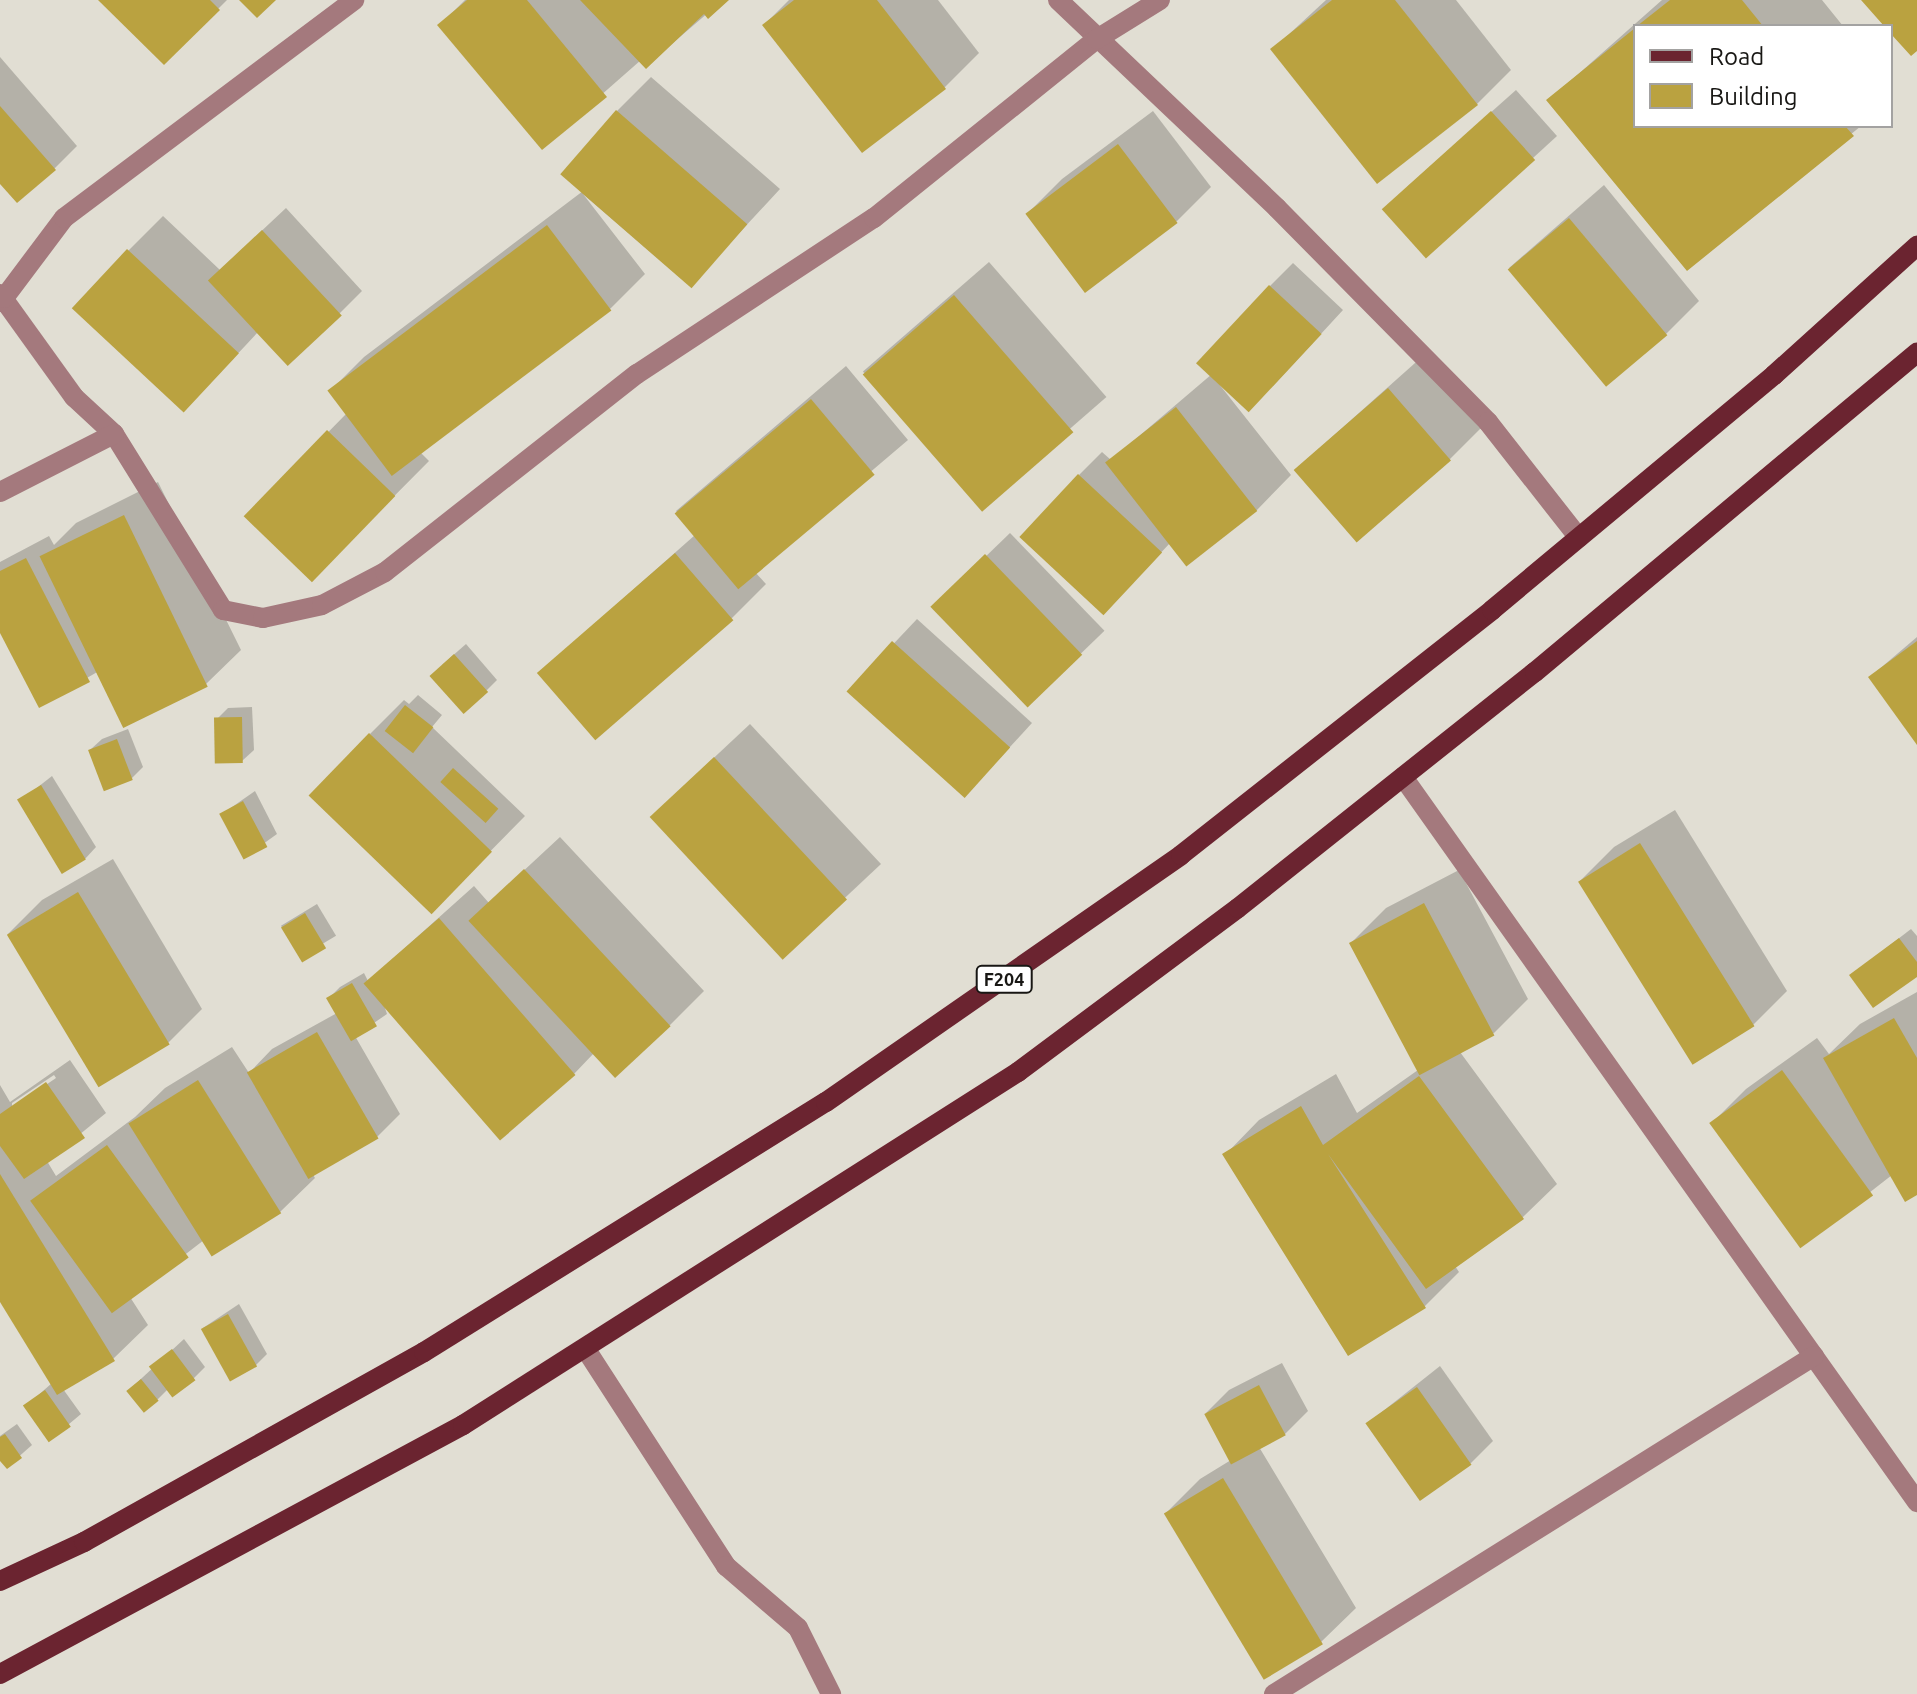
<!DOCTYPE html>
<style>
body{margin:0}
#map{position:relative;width:1917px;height:1694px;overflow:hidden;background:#e1ded3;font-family:Ubuntu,sans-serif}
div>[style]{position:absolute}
.shadow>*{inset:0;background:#0003;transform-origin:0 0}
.building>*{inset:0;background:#baa240;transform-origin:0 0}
.street>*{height:20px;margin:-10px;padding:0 10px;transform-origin:10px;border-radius:10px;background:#a4797d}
.primary>*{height:20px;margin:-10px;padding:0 10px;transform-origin:10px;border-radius:10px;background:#6b2430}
span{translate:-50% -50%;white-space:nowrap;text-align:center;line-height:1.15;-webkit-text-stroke:6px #fff;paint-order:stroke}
.shield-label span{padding:2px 6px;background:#fff;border:2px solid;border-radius:6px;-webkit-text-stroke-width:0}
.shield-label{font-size:18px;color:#181714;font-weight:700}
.legend{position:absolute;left:1633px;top:24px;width:260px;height:104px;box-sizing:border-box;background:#fff;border:2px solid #a3a2a1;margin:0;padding:10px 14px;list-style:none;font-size:24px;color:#181714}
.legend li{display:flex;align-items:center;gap:16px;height:40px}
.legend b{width:40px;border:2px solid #a3a2a1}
</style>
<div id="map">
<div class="shadow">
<div style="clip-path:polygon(100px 0,227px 0,164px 63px)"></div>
<div style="clip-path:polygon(465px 0,723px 0,646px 66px,641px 60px,542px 147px,440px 25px)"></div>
<div style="clip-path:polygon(789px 0,938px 0,979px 53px,945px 87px,863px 150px,764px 25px)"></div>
<div style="clip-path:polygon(1326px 0,1456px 0,1511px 70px,1477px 104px,1273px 49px)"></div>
<div style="clip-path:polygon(1662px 0,1822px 0,1843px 26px,1635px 26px,1635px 126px,1861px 126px,1687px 268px,1549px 100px)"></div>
<div style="clip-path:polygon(0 57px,77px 146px,54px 169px,0 181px)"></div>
<div style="clip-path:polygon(651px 77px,780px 189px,690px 286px,583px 194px,645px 274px,611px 308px,421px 453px,429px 461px,312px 579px,246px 516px,347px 413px,330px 391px,364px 357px,583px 191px,617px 111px)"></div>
<div style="clip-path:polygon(1516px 90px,1557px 136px,1426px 256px,1407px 187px)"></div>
<div style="clip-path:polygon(1153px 111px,1211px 187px,1177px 221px,1085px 290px,1028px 213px,1062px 179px)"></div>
<div style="clip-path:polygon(1604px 185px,1699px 301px,1665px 335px,1509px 268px)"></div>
<div style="clip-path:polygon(286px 208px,362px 291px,339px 314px,258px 332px,216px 377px,128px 251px,163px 216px,220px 270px)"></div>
<div style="left:989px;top:262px;width:179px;height:167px;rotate:49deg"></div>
<div style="clip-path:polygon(1293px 263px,1343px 310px,1273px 386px,1219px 384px,1291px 475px,1257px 510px,1170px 543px,1126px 590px,1079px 475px,1102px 452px,1111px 460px,1212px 374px,1270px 286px)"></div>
<div style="clip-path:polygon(1424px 355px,1483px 426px,1449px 460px,1295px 470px)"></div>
<div style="clip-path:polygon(846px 366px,908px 440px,754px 571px,766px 584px,732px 618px,539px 673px,695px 535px,676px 511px)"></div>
<div style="clip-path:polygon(158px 482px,241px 650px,206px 684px,99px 671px,40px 705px,0 628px,0 562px,49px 536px,54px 545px,76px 523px)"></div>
<div style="left:1010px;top:533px;width:136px;height:106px;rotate:46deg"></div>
<div style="clip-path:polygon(917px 619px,1032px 723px,987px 772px,849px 691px)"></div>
<div style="clip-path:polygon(1917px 637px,1917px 742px,1870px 677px)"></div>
<div style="clip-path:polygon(466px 644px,497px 680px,486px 691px,442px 665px)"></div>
<div style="clip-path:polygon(418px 695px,442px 715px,432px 727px,525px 816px,466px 876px,370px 734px,404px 700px,409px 704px)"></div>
<div style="clip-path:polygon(252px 707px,254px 750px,242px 761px,216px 720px,228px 708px)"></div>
<div style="clip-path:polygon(750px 724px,881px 864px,784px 955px,687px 783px)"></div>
<div style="clip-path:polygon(128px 729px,143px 767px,132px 778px,90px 750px,102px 739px)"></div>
<div style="clip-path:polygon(52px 776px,96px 847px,85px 859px,20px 801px)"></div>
<div style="clip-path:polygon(255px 791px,277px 834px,245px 857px,222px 814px)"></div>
<div style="clip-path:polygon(1675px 810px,1787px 991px,1753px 1025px,1580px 881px,1614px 847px)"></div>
<div style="clip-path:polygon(evenodd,560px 837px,704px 991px,670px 1025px,594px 1053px,574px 1074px,384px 1005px,387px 1014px,355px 1036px,400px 1114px,377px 1137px,312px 1173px,315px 1178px,280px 1212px,204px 1240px,130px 1297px,148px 1325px,113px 1359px,63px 1389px,81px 1414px,50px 1440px,26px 1406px,52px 1383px,0 1298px,0 1085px,10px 1102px,70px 1060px,106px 1113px,47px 1161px,56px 1176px,135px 1117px,165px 1088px,232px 1047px,249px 1073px,272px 1049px,337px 1013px,329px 998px,340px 987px,364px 973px,368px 981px,474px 886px,489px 903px,560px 837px,54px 1075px,56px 1078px,12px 1108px,12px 1103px,54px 1075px)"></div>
<div style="clip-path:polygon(113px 859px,202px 1009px,168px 1043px,98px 1085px,8px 934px,42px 900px)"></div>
<div style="clip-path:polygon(1459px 870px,1528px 999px,1494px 1033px,1460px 1052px,1557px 1184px,1522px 1218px,1455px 1266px,1459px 1272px,1424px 1307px,1225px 1155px,1259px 1120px,1336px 1074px,1357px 1113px,1418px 1070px,1352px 942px,1386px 908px)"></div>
<div style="left:317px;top:904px;width:37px;height:42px;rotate:59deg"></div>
<div style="clip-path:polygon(1911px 929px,1917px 936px,1917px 974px,1851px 975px)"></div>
<div style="clip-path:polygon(1917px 992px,1917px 1193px,1892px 1175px,1801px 1246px,1712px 1123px,1746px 1089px,1817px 1038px,1829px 1054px,1860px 1024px)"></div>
<div style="clip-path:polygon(239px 1304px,267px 1354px,255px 1366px,203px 1328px)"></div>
<div style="clip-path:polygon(184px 1339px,205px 1367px,194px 1378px,173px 1394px,169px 1388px,157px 1400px,129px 1390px)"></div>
<div style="clip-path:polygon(1282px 1363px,1308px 1411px,1285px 1434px,1259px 1447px,1356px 1608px,1321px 1642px,1166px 1513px,1200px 1479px,1231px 1460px,1206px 1413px,1229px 1390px)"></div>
<div style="clip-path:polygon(1440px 1366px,1493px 1441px,1470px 1464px,1368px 1423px)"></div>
<div style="clip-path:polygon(17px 1424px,32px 1445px,7px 1467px,0 1457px,0 1436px)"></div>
</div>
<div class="building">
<div style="clip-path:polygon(98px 0,210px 0,220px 10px,164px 65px)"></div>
<div style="clip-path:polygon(239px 0,276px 0,257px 18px)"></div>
<div style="clip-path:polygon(467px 0,527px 0,607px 97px,542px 150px,437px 25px)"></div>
<div style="clip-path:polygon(580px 0,729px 0,708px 19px,704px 14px,646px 69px)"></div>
<div style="clip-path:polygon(794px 0,877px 0,946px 89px,862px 153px,762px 25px)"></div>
<div style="clip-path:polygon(1332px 0,1395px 0,1478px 105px,1377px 184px,1270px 49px)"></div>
<div style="clip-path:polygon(1670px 0,1742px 0,1763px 26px,1637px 26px)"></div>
<div style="clip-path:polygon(1861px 0,1917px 0,1917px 51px,1911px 56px,1891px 34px,1891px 26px,1884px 26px)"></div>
<div style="clip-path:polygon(1635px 28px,1635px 126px,1845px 126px,1854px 136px,1687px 271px,1546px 100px)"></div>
<div style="clip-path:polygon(0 106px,56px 170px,17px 203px,0 184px)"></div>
<div style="left:616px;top:110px;width:174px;height:85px;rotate:41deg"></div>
<div style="left:1491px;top:111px;width:66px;height:147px;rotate:48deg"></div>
<div style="left:1118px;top:144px;width:99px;height:116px;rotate:53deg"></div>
<div style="left:1569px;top:218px;width:153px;height:80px;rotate:50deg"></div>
<div style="left:547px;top:225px;width:107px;height:275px;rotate:53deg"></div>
<div style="left:262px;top:230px;width:117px;height:74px;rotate:47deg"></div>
<div style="left:127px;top:249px;width:153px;height:81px;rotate:43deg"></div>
<div style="left:1269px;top:285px;width:72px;height:107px;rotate:43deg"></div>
<div style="left:954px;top:295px;width:182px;height:121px;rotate:49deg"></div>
<div style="left:1388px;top:388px;width:96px;height:125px;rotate:49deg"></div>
<div style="left:811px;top:399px;width:99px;height:178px;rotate:50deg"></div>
<div style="left:1176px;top:407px;width:132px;height:90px;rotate:52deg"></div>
<div style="left:327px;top:430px;width:95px;height:120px;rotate:44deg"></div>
<div style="left:1078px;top:474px;width:115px;height:86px;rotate:43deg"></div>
<div style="left:124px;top:515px;width:191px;height:94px;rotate:64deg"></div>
<div style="left:675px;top:553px;width:89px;height:183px;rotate:49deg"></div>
<div style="left:985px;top:554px;width:140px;height:76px;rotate:46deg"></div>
<div style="clip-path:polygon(26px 558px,90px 682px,39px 708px,0 633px,0 571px)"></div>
<div style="left:892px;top:641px;width:159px;height:68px;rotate:42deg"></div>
<div style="clip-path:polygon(1917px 641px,1917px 745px,1868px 677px)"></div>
<div style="left:454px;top:654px;width:51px;height:33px;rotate:48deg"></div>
<div style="left:405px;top:705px;width:36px;height:33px;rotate:38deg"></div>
<div style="left:242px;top:717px;width:46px;height:28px;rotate:89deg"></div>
<div style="left:369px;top:733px;width:171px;height:87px;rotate:44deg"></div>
<div style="left:117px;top:739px;width:44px;height:31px;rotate:69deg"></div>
<div style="left:714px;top:757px;width:195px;height:88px;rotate:47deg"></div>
<div style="left:453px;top:768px;width:61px;height:19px;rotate:42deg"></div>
<div style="left:41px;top:785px;width:87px;height:28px;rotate:59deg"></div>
<div style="left:243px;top:801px;width:52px;height:27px;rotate:62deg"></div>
<div style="left:1640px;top:843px;width:216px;height:73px;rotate:58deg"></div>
<div style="left:524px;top:869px;width:215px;height:76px;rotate:47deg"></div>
<div style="left:78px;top:892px;width:178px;height:83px;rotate:59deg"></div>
<div style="left:1424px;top:903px;width:150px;height:85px;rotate:62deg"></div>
<div style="left:305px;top:913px;width:41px;height:28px;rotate:59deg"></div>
<div style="left:439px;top:918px;width:208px;height:100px;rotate:49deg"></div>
<div style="clip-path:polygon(1899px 938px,1917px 962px,1917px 977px,1873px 1008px,1849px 975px)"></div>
<div style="left:352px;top:983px;width:50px;height:30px;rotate:60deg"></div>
<div style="clip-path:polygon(1894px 1018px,1917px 1058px,1917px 1195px,1905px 1202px,1823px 1058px)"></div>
<div style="left:317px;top:1032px;width:123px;height:81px;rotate:60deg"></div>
<div style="left:1782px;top:1070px;width:155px;height:90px;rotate:54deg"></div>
<div style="clip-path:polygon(1419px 1076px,1524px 1219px,1426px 1289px,1328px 1154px,1426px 1308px,1348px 1356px,1222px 1154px,1301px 1106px,1323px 1145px)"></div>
<div style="left:198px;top:1080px;width:157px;height:82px;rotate:58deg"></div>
<div style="clip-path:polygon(46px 1082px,85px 1138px,24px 1179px,0 1146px,0 1114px)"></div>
<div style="left:107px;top:1145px;width:139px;height:95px;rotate:54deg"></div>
<div style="clip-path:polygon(0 1174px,115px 1361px,57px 1395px,0 1302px)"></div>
<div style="left:228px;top:1314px;width:60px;height:31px;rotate:61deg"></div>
<div style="left:172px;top:1349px;width:39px;height:29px;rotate:53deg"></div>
<div style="left:141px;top:1379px;width:28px;height:19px;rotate:51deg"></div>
<div style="left:1259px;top:1385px;width:57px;height:62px;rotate:62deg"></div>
<div style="left:1417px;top:1387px;width:95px;height:63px;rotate:55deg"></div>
<div style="left:45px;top:1390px;width:45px;height:27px;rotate:55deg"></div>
<div style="clip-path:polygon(5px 1434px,22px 1458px,7px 1469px,0 1461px,0 1437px)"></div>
<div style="left:1223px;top:1478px;width:194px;height:69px;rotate:59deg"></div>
</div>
<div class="street">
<div style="left:1058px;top:0;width:302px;rotate:43.5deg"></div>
<div style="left:1277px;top:208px;width:301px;rotate:45.4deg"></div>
<div style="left:1488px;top:422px;width:147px;rotate:51.9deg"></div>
<div style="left:0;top:294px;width:127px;rotate:54.3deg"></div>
<div style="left:74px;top:397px;width:54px;rotate:42.8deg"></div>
<div style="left:114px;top:434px;width:207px;rotate:58.2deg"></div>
<div style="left:223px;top:610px;width:41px;rotate:11.3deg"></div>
<div style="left:263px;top:618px;width:60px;rotate:-12.4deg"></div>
<div style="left:322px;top:605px;width:71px;rotate:-27.6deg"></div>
<div style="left:385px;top:572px;width:320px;rotate:-38.2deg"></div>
<div style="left:637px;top:374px;width:284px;rotate:-33.4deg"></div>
<div style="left:874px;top:218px;width:286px;rotate:-38.8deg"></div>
<div style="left:1097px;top:39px;width:74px;rotate:-31.8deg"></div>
<div style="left:4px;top:298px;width:100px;rotate:-53.1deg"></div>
<div style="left:64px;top:218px;width:363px;rotate:-36.9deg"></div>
<div style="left:0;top:492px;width:128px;rotate:-27deg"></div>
<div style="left:1403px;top:777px;width:889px;rotate:54.66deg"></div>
<div style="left:585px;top:1348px;width:260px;rotate:57.1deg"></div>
<div style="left:726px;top:1566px;width:95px;rotate:40.7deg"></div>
<div style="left:798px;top:1628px;width:74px;rotate:63.4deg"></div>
<div style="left:1274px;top:1694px;width:637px;rotate:-32.04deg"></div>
</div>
<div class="primary">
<div style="left:0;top:1581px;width:93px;rotate:-24.9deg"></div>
<div style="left:84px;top:1542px;width:389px;rotate:-29.2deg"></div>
<div style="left:424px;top:1352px;width:473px;rotate:-31.9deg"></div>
<div style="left:826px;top:1102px;width:432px;rotate:-34.8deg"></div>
<div style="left:1181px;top:855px;width:396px;rotate:-38.2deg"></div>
<div style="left:1492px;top:610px;width:367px;rotate:-39.8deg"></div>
<div style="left:1774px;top:375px;width:193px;rotate:-42.1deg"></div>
<div style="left:0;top:1674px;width:526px;rotate:-28.27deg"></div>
<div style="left:463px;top:1425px;width:658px;rotate:-32.46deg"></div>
<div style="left:1018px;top:1072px;width:274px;rotate:-36.7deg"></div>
<div style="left:1238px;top:908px;width:379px;rotate:-38.5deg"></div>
<div style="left:1535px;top:672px;width:498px;rotate:-39.9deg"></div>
</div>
<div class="shield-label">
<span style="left:1004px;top:979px">F204</span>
</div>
<ul class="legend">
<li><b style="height:10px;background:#6b2430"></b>Road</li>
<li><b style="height:22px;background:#baa240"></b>Building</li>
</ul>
</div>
